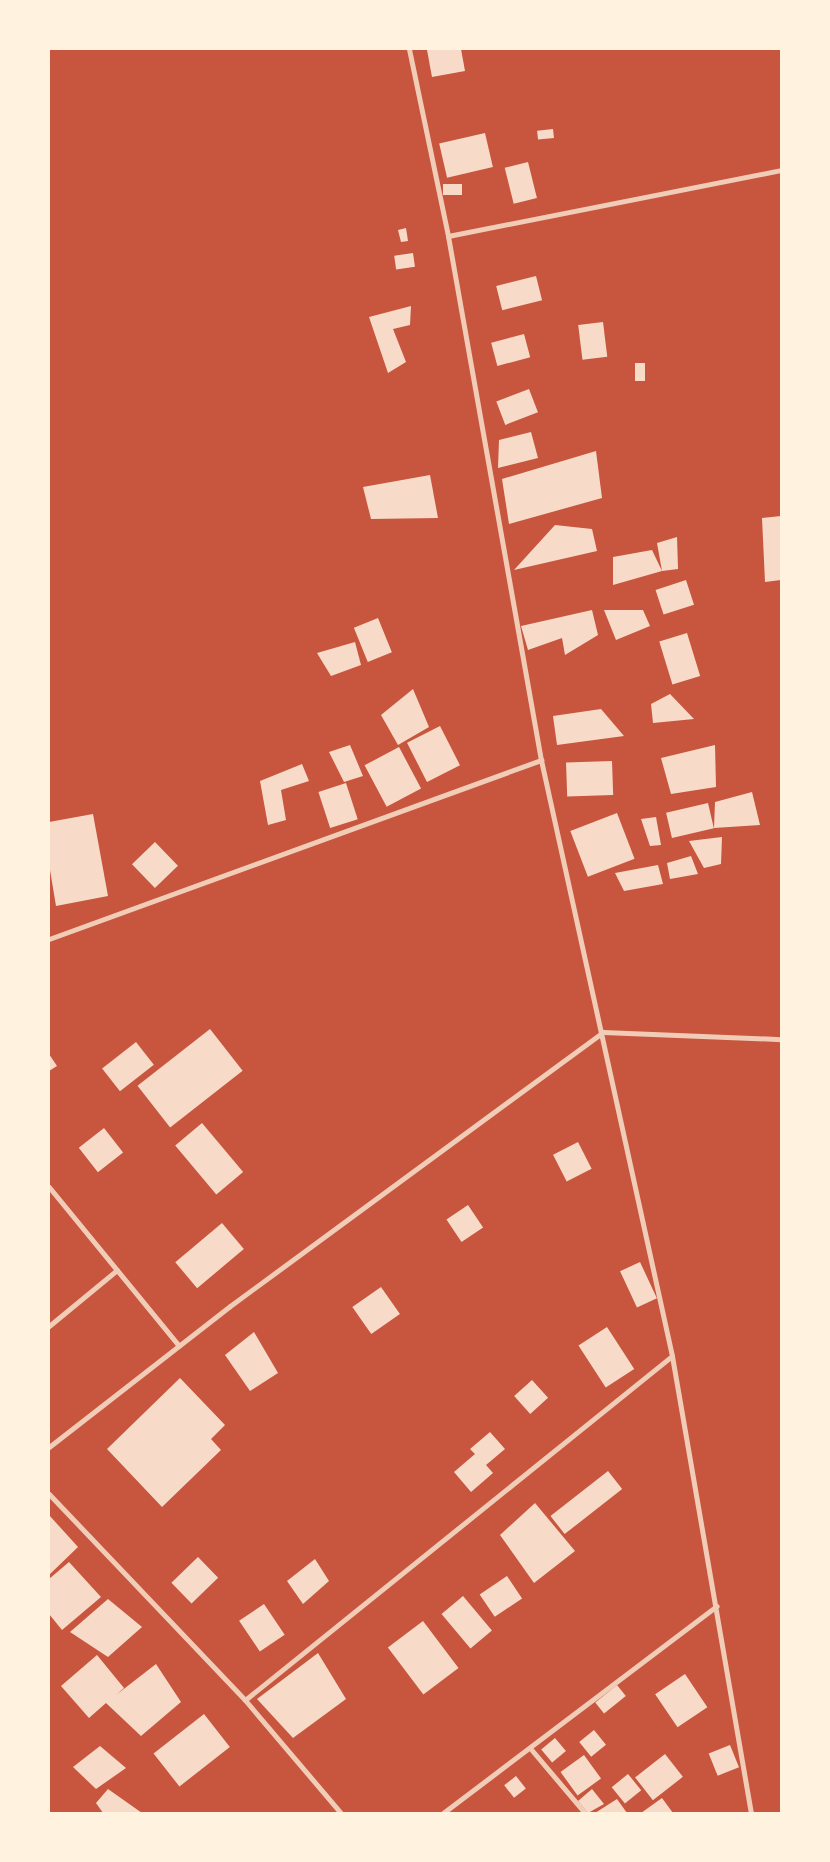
<!DOCTYPE html>
<style>
body{margin:0}
#map{position:relative;width:830px;height:1862px;overflow:hidden;background:#c8553d;font-family:"IBM Plex Sans",sans-serif}
div>[style]{position:absolute}
.building>*{inset:0;background:#f7dbc8;transform-origin:0 0}
.minor>*{height:5px;margin:-2.5px;padding:0 2.5px;transform-origin:2.5px;border-radius:2.5px;background:#f1ccb7}
span{translate:-50% -50%;white-space:nowrap;text-align:center;line-height:1.15;-webkit-text-stroke:4.5px #fff3e0;paint-order:stroke}
.frame{position:absolute;inset:0;border:50px solid #fff3e0;pointer-events:none}
</style>
<div id="map">
<div class="building">
<div style="clip-path:polygon(461px 49px,465px 71px,432px 77px,427px 50px)"></div>
<div style="left:553px;top:129px;width:9px;height:16px;rotate:84deg"></div>
<div style="left:485px;top:133px;width:35px;height:47px;rotate:77deg"></div>
<div style="left:528px;top:162px;width:37px;height:24px;rotate:76deg"></div>
<div style="left:462px;top:184px;width:11px;height:19px;rotate:90deg"></div>
<div style="clip-path:polygon(406px 228px,408px 241px,401px 242px,398px 230px)"></div>
<div style="left:413px;top:253px;width:14px;height:19px;rotate:82deg"></div>
<div style="left:536px;top:276px;width:25px;height:41px;rotate:76deg"></div>
<div style="clip-path:polygon(411px 306px,410px 325px,393px 329px,406px 362px,388px 373px,369px 317px)"></div>
<div style="left:603px;top:322px;width:35px;height:25px;rotate:83deg"></div>
<div style="left:524px;top:334px;width:24px;height:34px;rotate:75deg"></div>
<div style="left:635px;top:363px;width:10px;height:18px"></div>
<div style="left:529px;top:389px;width:25px;height:35px;rotate:69deg"></div>
<div style="clip-path:polygon(531px 432px,538px 458px,498px 468px,499px 440px)"></div>
<div style="clip-path:polygon(596px 451px,602px 498px,509px 524px,502px 479px)"></div>
<div style="clip-path:polygon(430px 475px,438px 518px,371px 519px,363px 487px)"></div>
<div style="clip-path:polygon(781px 516px,781px 580px,765px 582px,762px 518px)"></div>
<div style="clip-path:polygon(555px 525px,592px 529px,597px 551px,514px 570px)"></div>
<div style="clip-path:polygon(677px 537px,678px 569px,662px 571px,657px 543px)"></div>
<div style="clip-path:polygon(652px 550px,662px 571px,613px 585px,613px 557px)"></div>
<div style="left:686px;top:580px;width:26px;height:32px;rotate:72deg"></div>
<div style="clip-path:polygon(592px 610px,598px 635px,565px 655px,562px 638px,528px 650px,521px 626px)"></div>
<div style="clip-path:polygon(604px 610px,643px 610px,650px 626px,616px 640px)"></div>
<div style="left:378px;top:618px;width:37px;height:26px;rotate:68deg"></div>
<div style="left:687px;top:633px;width:45px;height:29px;rotate:73deg"></div>
<div style="clip-path:polygon(355px 642px,361px 665px,331px 676px,317px 653px)"></div>
<div style="clip-path:polygon(413px 689px,429px 727px,398px 745px,381px 715px)"></div>
<div style="clip-path:polygon(670px 694px,694px 719px,653px 723px,651px 704px)"></div>
<div style="clip-path:polygon(601px 709px,624px 736px,557px 745px,553px 716px)"></div>
<div style="left:440px;top:726px;width:44px;height:37px;rotate:63deg"></div>
<div style="clip-path:polygon(350px 745px,363px 776px,344px 782px,329px 752px)"></div>
<div style="clip-path:polygon(715px 745px,716px 787px,671px 794px,661px 758px)"></div>
<div style="left:399px;top:747px;width:47px;height:39px;rotate:62deg"></div>
<div style="left:612px;top:761px;width:34px;height:46px;rotate:88deg"></div>
<div style="clip-path:polygon(302px 764px,309px 781px,281px 790px,286px 820px,268px 825px,260px 781px)"></div>
<div style="left:346px;top:783px;width:38px;height:29px;rotate:72deg"></div>
<div style="clip-path:polygon(752px 792px,760px 825px,714px 828px,715px 802px)"></div>
<div style="left:708px;top:803px;width:26px;height:43px;rotate:77deg"></div>
<div style="left:617px;top:813px;width:49px;height:50px;rotate:69deg"></div>
<div style="clip-path:polygon(93px 814px,108px 896px,56px 906px,49px 864px,49px 822px)"></div>
<div style="clip-path:polygon(656px 817px,661px 845px,650px 846px,641px 819px)"></div>
<div style="clip-path:polygon(722px 837px,721px 864px,704px 868px,689px 841px)"></div>
<div style="left:155px;top:842px;width:33px;height:32px;rotate:46deg"></div>
<div style="clip-path:polygon(691px 856px,698px 874px,670px 879px,667px 863px)"></div>
<div style="clip-path:polygon(658px 865px,663px 884px,624px 891px,615px 873px)"></div>
<div style="left:210px;top:1029px;width:53px;height:92px;rotate:52deg"></div>
<div style="left:136px;top:1042px;width:29px;height:43px;rotate:52deg"></div>
<div style="clip-path:polygon(49px 1054px,57px 1066px,49px 1071px)"></div>
<div style="left:202px;top:1123px;width:64px;height:35px;rotate:50deg"></div>
<div style="left:104px;top:1128px;width:31px;height:32px;rotate:52deg"></div>
<div style="left:578px;top:1142px;width:30px;height:28px;rotate:63deg"></div>
<div style="left:468px;top:1205px;width:27px;height:26px;rotate:56deg"></div>
<div style="left:222px;top:1223px;width:34px;height:61px;rotate:50deg"></div>
<div style="left:640px;top:1262px;width:40px;height:22px;rotate:65deg"></div>
<div style="left:381px;top:1287px;width:33px;height:35px;rotate:55deg"></div>
<div style="left:607px;top:1327px;width:50px;height:34px;rotate:57deg"></div>
<div style="clip-path:polygon(254px 1332px,278px 1373px,250px 1391px,225px 1355px)"></div>
<div style="clip-path:polygon(180px 1378px,225px 1425px,211px 1439px,221px 1450px,162px 1507px,107px 1449px)"></div>
<div style="left:532px;top:1380px;width:24px;height:24px;rotate:48deg"></div>
<div style="clip-path:polygon(490px 1432px,505px 1449px,486px 1465px,493px 1473px,471px 1492px,454px 1472px,475px 1454px,470px 1449px)"></div>
<div style="left:608px;top:1471px;width:23px;height:73px;rotate:52deg"></div>
<div style="clip-path:polygon(535px 1503px,575px 1551px,534px 1583px,500px 1535px)"></div>
<div style="clip-path:polygon(49px 1515px,78px 1547px,49px 1575px)"></div>
<div style="left:198px;top:1557px;width:29px;height:37px;rotate:46deg"></div>
<div style="clip-path:polygon(315px 1559px,329px 1581px,303px 1604px,287px 1581px)"></div>
<div style="clip-path:polygon(69px 1562px,101px 1597px,62px 1630px,49px 1614px,49px 1579px)"></div>
<div style="left:507px;top:1576px;width:27px;height:33px;rotate:56deg"></div>
<div style="left:463px;top:1596px;width:45px;height:28px;rotate:50deg"></div>
<div style="clip-path:polygon(108px 1599px,142px 1627px,108px 1657px,70px 1632px)"></div>
<div style="left:264px;top:1604px;width:37px;height:30px;rotate:56deg"></div>
<div style="left:423px;top:1621px;width:59px;height:44px;rotate:53deg"></div>
<div style="clip-path:polygon(318px 1653px,346px 1699px,293px 1738px,257px 1699px)"></div>
<div style="clip-path:polygon(97px 1655px,124px 1688px,116px 1695px,156px 1664px,181px 1702px,141px 1736px,106px 1703px,89px 1718px,61px 1686px)"></div>
<div style="left:685px;top:1674px;width:40px;height:36px;rotate:56deg"></div>
<div style="left:617px;top:1685px;width:14px;height:28px;rotate:51deg"></div>
<div style="left:204px;top:1714px;width:42px;height:64px;rotate:52deg"></div>
<div style="left:594px;top:1730px;width:19px;height:19px;rotate:51deg"></div>
<div style="left:555px;top:1738px;width:17px;height:18px;rotate:50deg"></div>
<div style="left:730px;top:1745px;width:24px;height:23px;rotate:68deg"></div>
<div style="clip-path:polygon(100px 1746px,126px 1768px,96px 1789px,73px 1767px)"></div>
<div style="left:665px;top:1754px;width:29px;height:38px;rotate:52deg"></div>
<div style="left:584px;top:1755px;width:29px;height:29px;rotate:54deg"></div>
<div style="left:628px;top:1774px;width:21px;height:21px;rotate:51deg"></div>
<div style="left:516px;top:1776px;width:16px;height:15px;rotate:52deg"></div>
<div style="clip-path:polygon(108px 1789px,142px 1813px,103px 1813px,96px 1803px)"></div>
<div style="clip-path:polygon(592px 1789px,604px 1804px,588px 1813px,578px 1801px)"></div>
<div style="clip-path:polygon(662px 1798px,673px 1813px,641px 1813px)"></div>
<div style="clip-path:polygon(617px 1799px,627px 1813px,595px 1813px)"></div>
</div>
<div class="minor">
<div style="left:409px;top:49px;width:191px;rotate:78.2deg"></div>
<div style="left:448px;top:236px;width:532px;rotate:79.94deg"></div>
<div style="left:541px;top:760px;width:610px;rotate:77.6deg"></div>
<div style="left:672px;top:1356px;width:464px;rotate:80.2deg"></div>
<div style="left:448px;top:236px;width:339px;rotate:-11.2deg"></div>
<div style="left:49px;top:939px;width:524px;rotate:-19.99deg"></div>
<div style="left:49px;top:1187px;width:205px;rotate:50.7deg"></div>
<div style="left:49px;top:1326px;width:88px;rotate:-39.5deg"></div>
<div style="left:49px;top:1447px;width:229px;rotate:-37.9deg"></div>
<div style="left:230px;top:1306px;width:463px;rotate:-36.3deg"></div>
<div style="left:603px;top:1032px;width:178px;rotate:2.3deg"></div>
<div style="left:49px;top:1494px;width:284px;rotate:46.4deg"></div>
<div style="left:245px;top:1700px;width:148px;rotate:49.7deg"></div>
<div style="left:245px;top:1700px;width:548px;rotate:-38.86deg"></div>
<div style="left:530px;top:1748px;width:85px;rotate:49.8deg"></div>
<div style="left:443px;top:1813px;width:343px;rotate:-37.1deg"></div>
</div>
<div class="frame"></div>
</div>
